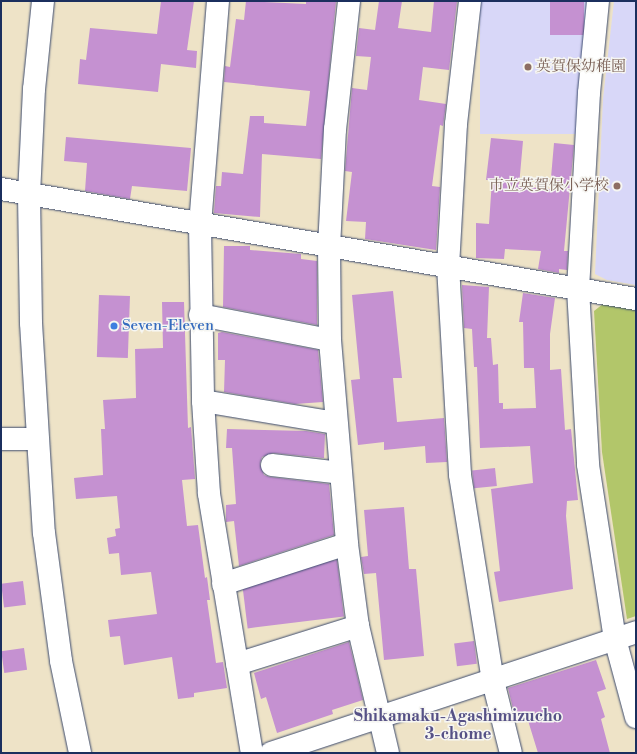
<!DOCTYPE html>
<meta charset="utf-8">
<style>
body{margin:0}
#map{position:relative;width:637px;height:754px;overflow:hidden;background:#eee3c7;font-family:"Libre Bodoni","Noto Serif JP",serif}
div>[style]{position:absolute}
.built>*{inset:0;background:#d8d7f8;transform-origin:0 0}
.green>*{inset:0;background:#b2c66a}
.building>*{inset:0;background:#c591d1;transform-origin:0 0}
.roads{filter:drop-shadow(0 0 1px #3b4a6e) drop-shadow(0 0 1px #3b4a6e)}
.minor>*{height:22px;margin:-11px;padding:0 11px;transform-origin:11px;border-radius:11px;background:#fff}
.dots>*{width:11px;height:11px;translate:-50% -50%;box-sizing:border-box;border:2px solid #f6f6f2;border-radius:50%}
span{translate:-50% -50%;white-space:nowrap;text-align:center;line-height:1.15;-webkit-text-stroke:3px #f6f6f2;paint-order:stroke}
.education-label{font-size:15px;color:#785e54}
.left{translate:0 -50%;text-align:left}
.right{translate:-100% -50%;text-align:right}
.shop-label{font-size:15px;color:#366cbe}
.neighbourhood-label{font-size:16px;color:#565186;font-weight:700}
.frame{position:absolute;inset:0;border:2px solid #1b2f5e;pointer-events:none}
</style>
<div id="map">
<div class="built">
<div style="left:480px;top:1px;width:108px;height:133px"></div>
<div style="clip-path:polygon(614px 1px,636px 1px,636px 285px,607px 280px,595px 274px,603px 99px)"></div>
</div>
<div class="green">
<div style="clip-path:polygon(603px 304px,636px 310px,636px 616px,627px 619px,602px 452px,594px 311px)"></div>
</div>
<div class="building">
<div style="clip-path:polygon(161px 1px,194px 1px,187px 50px,197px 51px,196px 68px,161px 64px,158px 92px,78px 84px,80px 59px,86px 60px,90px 28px,157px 34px)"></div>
<div style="clip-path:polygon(246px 1px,306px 4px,306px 1px,336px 1px,321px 159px,262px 154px,260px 217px,214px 213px,216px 186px,221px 186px,222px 172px,243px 174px,250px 116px,264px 116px,264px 123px,306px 126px,310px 91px,224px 82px,225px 66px,230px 67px,236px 19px,244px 20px)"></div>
<div style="clip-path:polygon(379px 1px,402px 1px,398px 28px,431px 32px,434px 1px,457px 1px,449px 70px,423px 67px,419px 100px,446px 104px,443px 126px,440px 125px,432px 186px,440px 187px,436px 250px,365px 239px,366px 222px,346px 221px,352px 172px,345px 171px,352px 88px,367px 90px,371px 57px,356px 56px,359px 28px,375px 30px)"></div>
<div style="left:550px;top:1px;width:34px;height:34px"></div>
<div style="clip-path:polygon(66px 137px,191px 148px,187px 191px,132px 186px,130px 199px,85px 191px,87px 163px,64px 161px)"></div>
<div style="clip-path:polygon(491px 138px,523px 141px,519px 186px,550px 189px,554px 143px,574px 145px,564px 251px,568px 251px,567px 270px,559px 269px,559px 273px,538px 269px,541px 251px,505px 249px,504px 259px,476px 258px,476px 223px,489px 224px,492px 180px,486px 180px)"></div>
<div style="clip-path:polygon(224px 246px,250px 246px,250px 250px,301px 254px,301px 259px,317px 261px,317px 325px,223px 307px)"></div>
<div style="clip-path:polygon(462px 285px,489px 287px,487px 338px,491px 338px,493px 365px,498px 364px,499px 403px,503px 403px,503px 409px,536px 408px,534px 368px,524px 368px,523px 322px,519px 322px,523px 293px,555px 298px,550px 334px,550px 370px,561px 369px,565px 430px,571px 429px,578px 500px,567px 501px,566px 516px,573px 589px,499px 602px,494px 572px,500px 571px,491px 489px,533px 483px,530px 446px,480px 448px,477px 367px,474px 367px,472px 329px,464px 328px)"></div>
<div style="clip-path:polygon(393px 291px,402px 378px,393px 378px,397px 422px,444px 418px,447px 462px,426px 463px,425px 446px,384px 450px,384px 442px,358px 445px,351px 380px,360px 379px,352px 295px)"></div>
<div style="left:99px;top:295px;width:31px;height:62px;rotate:2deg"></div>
<div style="clip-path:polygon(162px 302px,184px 302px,188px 428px,191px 427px,195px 479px,182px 480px,187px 526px,198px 525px,205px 578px,207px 577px,210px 600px,207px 600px,216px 663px,223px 662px,227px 688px,194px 693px,194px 697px,178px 699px,172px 657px,124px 665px,120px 636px,110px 637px,108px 620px,157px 614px,151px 572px,121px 575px,119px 553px,109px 554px,107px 538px,116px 536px,115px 529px,120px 528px,117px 496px,76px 499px,74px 478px,103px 475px,101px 429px,105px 429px,103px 400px,136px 398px,135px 349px,163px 348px)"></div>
<div style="clip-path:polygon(222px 332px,318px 350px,323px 402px,295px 404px,224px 392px,225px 360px,218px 360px,218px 333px)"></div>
<div style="clip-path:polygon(227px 429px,306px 431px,325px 434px,324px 458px,273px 453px,262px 457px,260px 464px,264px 475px,270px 477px,329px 484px,334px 535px,239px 566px,234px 521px,226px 522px,226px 505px,236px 504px,232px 448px,226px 448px)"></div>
<div style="left:495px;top:468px;width:18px;height:23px;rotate:84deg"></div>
<div style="clip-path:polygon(404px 507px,409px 569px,416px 569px,424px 656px,384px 660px,376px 573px,364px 574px,361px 557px,368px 556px,364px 510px)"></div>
<div style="left:337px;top:560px;width:57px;height:97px;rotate:83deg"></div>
<div style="left:23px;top:581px;width:24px;height:22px;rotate:83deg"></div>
<div style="left:474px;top:641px;width:23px;height:20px;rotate:83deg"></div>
<div style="clip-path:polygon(349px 642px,363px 700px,332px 710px,333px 714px,277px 733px,266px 697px,261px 699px,254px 673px)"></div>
<div style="left:24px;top:648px;width:22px;height:23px;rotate:82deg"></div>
<div style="clip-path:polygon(596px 660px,606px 689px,597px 692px,605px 717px,601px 719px,610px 753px,538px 753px,526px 714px,515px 717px,508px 688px)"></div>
</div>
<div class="roads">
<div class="minor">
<div style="left:43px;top:1px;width:88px;rotate:95.8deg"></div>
<div style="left:34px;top:89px;width:106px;rotate:92.7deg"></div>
<div style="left:29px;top:195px;width:128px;rotate:89.1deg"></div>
<div style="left:31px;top:323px;width:210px;rotate:86.5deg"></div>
<div style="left:44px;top:533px;width:129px;rotate:82.4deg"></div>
<div style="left:61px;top:661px;width:94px;rotate:78.3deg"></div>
<div style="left:218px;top:1px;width:225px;rotate:94.6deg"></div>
<div style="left:200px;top:225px;width:176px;rotate:89deg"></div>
<div style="left:203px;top:401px;width:93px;rotate:86.3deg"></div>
<div style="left:209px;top:494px;width:263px;rotate:80.6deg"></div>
<div style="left:349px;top:1px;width:129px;rotate:96.2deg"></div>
<div style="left:335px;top:129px;width:117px;rotate:92.9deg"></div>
<div style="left:329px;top:246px;width:94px;rotate:89.4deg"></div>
<div style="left:330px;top:340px;width:205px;rotate:85.2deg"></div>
<div style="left:347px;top:544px;width:83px;rotate:82.4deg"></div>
<div style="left:358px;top:626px;width:130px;rotate:76.7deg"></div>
<div style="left:470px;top:1px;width:124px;rotate:96.5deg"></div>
<div style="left:456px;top:124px;width:142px;rotate:93.2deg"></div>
<div style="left:448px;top:266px;width:209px;rotate:86.7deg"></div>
<div style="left:460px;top:475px;width:209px;rotate:80.9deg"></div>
<div style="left:493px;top:681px;width:74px;rotate:76deg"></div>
<div style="left:598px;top:1px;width:92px;rotate:95.6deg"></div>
<div style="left:589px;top:93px;width:196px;rotate:93.2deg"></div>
<div style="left:578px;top:289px;width:176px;rotate:86.7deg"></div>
<div style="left:588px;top:465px;width:176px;rotate:81.2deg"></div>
<div style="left:615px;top:639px;width:81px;rotate:74.9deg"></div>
<div style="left:1px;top:189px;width:644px;rotate:9.83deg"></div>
<div style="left:200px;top:315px;width:132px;rotate:10.9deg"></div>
<div style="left:203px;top:401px;width:135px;rotate:9.4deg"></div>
<div style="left:1px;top:439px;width:36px"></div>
<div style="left:272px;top:465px;width:69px;rotate:6.6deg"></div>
<div style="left:223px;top:584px;width:130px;rotate:-17.9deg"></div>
<div style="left:237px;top:664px;width:127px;rotate:-17.4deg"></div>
<div style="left:271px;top:753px;width:385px;rotate:-18.3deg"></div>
</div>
</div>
<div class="dots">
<div style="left:528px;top:67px;background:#8d6e63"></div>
<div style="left:617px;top:186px;background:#8d6e63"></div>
<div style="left:114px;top:326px;background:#3f7fe0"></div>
</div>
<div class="education-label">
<span class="left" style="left:536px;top:67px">英賀保幼稚園</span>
<span class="right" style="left:609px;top:186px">市立英賀保小学校</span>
</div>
<div class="shop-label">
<span class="left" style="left:122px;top:326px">Seven-Eleven</span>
</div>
<div class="neighbourhood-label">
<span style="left:458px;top:725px">Shikamaku-Agashimizucho<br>3-chome</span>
</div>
<div class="frame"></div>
</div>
